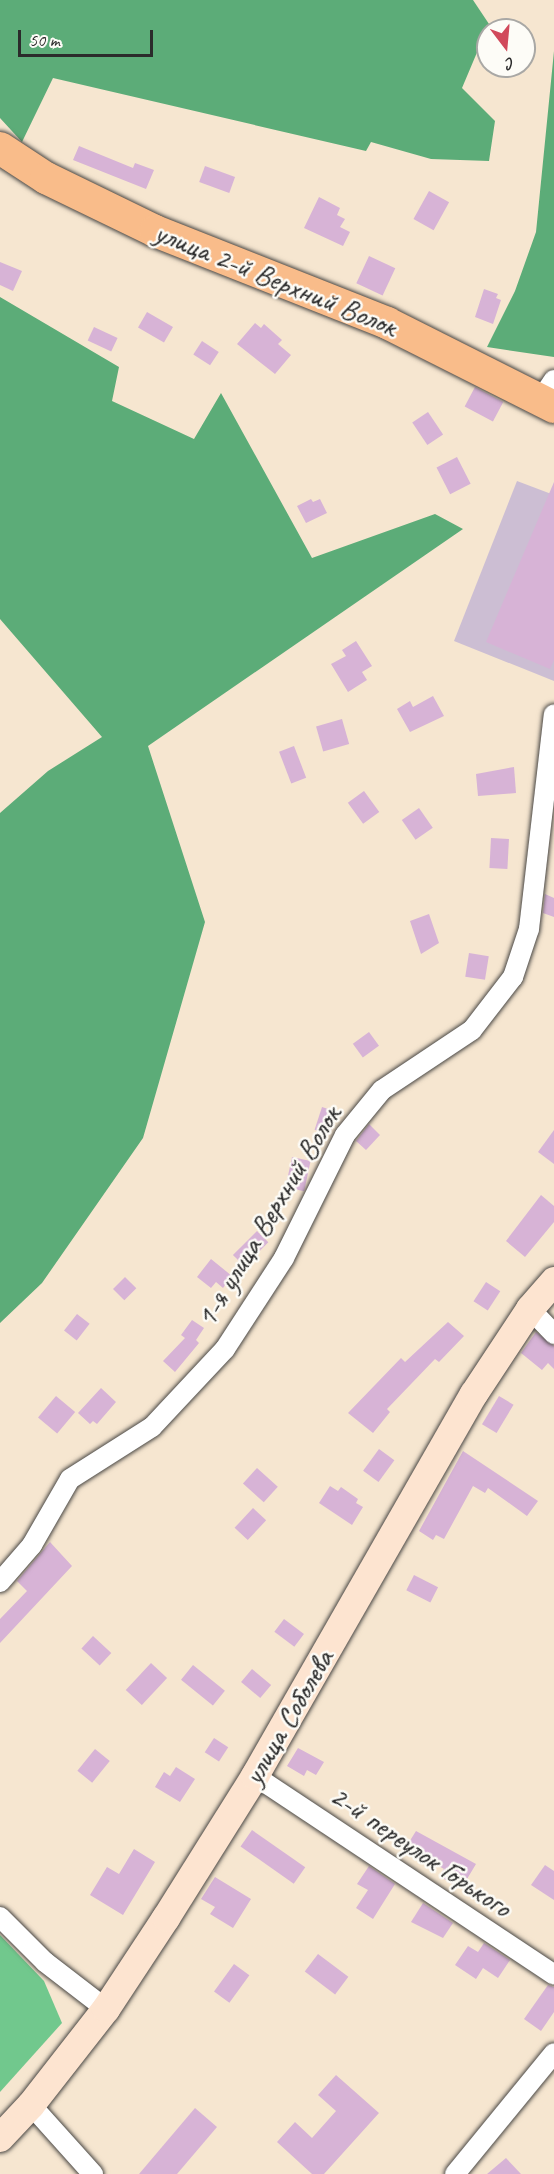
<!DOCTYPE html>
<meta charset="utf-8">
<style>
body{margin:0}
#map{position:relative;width:554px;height:2174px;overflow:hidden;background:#f6e6d0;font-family:Caveat,sans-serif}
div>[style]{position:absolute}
.industrial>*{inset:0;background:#ccbed3}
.green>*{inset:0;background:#71c88d}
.forest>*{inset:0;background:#5cac78}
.building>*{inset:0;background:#d7b3d6;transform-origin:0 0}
.roads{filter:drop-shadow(0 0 2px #494744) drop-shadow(0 0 2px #494744)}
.street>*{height:20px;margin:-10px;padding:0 10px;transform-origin:10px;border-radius:10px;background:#fff}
.secondary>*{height:28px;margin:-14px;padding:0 14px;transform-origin:14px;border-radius:14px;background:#fde4d0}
.primary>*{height:32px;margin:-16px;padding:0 16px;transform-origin:16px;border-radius:16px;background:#f9bc8a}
span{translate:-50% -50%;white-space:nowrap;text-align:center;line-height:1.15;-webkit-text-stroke:5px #fdfcf7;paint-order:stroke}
.street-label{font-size:30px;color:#2b2b2b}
.north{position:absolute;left:476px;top:18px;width:60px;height:60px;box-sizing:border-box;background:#fdfcf7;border:2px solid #a9a8a5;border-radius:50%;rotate:164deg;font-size:16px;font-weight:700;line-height:24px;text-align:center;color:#2b2b2b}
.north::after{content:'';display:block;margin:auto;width:21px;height:27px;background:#d1495b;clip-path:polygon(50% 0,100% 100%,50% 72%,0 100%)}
.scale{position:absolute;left:18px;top:30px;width:135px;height:27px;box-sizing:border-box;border:3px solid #2b2b2b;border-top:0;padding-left:8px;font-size:18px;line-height:21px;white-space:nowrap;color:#2b2b2b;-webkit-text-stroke:4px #fdfcf7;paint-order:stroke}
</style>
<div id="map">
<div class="industrial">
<div style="clip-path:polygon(517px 481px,554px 495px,554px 681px,454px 641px)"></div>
</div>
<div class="green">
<div style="clip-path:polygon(0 1935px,44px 1981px,62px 2023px,0 2092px)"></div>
</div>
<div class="forest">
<div style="clip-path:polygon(0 0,473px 0,489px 24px,462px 88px,495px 121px,489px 161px,431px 159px,371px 142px,366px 151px,53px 78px,22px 142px,0 118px)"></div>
<div style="clip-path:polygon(554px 51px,554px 357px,487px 347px,515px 291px,536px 232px)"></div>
<div style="clip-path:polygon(0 297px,119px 367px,112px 401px,194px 439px,221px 393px,312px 558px,435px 514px,463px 529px,148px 746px,205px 922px,143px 1138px,42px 1283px,0 1323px,0 813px,48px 771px,102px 737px,0 619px)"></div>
</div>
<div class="building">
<div style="clip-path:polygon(79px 146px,133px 168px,135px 163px,154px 170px,146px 189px,73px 160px)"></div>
<div style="left:205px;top:166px;width:32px;height:17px;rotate:20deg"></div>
<div style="left:429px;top:191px;width:23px;height:32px;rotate:29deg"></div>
<div style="clip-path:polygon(319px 197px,340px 208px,337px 215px,345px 219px,340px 227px,350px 232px,343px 246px,304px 228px)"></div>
<div style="left:369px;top:256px;width:29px;height:30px;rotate:25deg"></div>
<div style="clip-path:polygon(0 262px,22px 271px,13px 291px,0 285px)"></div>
<div style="clip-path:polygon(484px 289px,498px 294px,496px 298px,501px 300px,493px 324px,475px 317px)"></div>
<div style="left:147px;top:312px;width:30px;height:18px;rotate:30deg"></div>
<div style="clip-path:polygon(255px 323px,261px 328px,264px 324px,282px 340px,278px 344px,291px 355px,275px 374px,237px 344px)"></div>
<div style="left:94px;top:327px;width:26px;height:15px;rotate:25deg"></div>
<div style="left:202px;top:341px;width:20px;height:16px;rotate:33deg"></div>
<div style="left:475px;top:387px;width:32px;height:22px;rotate:28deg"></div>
<div style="left:428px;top:412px;width:27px;height:19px;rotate:56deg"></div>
<div style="left:457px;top:457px;width:30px;height:23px;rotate:63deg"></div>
<div style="clip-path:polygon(554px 482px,554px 660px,550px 669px,486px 642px)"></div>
<div style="clip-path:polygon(311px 499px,313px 502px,320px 499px,327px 513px,306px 523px,297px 506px)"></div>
<div style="clip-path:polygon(356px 641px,372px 666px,362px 672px,367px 680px,348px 692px,331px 664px,346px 656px,342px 650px)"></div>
<div style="clip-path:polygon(433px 696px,444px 716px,410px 732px,397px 709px,410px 701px,413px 707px)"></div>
<div style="left:342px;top:719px;width:26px;height:27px;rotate:74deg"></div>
<div style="left:294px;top:746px;width:34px;height:16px;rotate:69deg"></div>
<div style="clip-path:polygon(514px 767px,516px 793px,478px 796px,476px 774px)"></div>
<div style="left:364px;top:791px;width:26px;height:20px;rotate:54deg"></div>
<div style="left:419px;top:808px;width:24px;height:21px;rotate:55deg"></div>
<div style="left:491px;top:838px;width:18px;height:30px;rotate:3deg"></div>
<div style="clip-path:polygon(545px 894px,554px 898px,554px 917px,543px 913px)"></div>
<div style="clip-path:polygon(429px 914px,439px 943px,421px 954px,410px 921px)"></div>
<div style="left:469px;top:953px;width:20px;height:24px;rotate:9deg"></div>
<div style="left:369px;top:1032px;width:17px;height:20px;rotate:54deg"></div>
<div style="left:322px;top:1107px;width:16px;height:24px;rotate:18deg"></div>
<div style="clip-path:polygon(369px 1124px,380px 1135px,366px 1150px,356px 1141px)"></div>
<div style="clip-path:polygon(554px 1130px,554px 1164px,538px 1152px)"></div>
<div style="left:292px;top:1157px;width:19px;height:31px;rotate:12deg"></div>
<div style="clip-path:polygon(541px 1195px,554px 1206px,554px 1222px,525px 1257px,506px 1241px)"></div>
<div style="left:257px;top:1231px;width:16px;height:34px;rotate:45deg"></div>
<div style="clip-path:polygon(211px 1259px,232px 1276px,223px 1288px,216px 1282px,211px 1288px,197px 1277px)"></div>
<div style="left:125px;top:1277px;width:16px;height:17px;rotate:45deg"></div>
<div style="left:486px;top:1282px;width:17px;height:23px;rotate:33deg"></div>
<div style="left:77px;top:1314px;width:16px;height:21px;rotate:38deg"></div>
<div style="clip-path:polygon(192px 1320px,204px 1328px,196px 1340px,199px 1343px,175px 1372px,163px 1361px,185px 1338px,181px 1335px)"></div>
<div style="clip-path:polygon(448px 1322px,464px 1336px,439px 1362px,435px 1359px,387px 1409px,390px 1412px,373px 1433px,348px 1413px,401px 1358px,405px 1362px)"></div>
<div style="clip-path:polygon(536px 1332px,554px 1346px,554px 1369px,548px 1363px,542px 1370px,521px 1353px)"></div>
<div style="clip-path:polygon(101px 1388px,116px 1402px,97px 1424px,93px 1421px,90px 1424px,78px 1413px)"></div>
<div style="left:56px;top:1396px;width:25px;height:28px;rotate:40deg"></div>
<div style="left:499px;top:1396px;width:17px;height:33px;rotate:31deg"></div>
<div style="left:379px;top:1449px;width:19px;height:27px;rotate:36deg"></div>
<div style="clip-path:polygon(463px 1451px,538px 1501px,527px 1516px,488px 1488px,485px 1493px,473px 1486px,444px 1539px,436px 1535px,433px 1540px,419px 1531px)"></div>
<div style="left:257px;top:1468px;width:28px;height:21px;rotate:42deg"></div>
<div style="clip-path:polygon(330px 1486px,338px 1491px,341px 1487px,358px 1499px,356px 1503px,363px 1507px,352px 1525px,319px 1503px)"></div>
<div style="left:253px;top:1508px;width:18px;height:27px;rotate:43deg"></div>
<div style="clip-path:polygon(50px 1542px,72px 1566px,0 1643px,0 1619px,27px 1591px,17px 1581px)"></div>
<div style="left:414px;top:1575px;width:27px;height:17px;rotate:27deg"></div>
<div style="left:284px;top:1619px;width:25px;height:16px;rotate:37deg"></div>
<div style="left:93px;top:1636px;width:25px;height:17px;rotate:43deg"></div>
<div style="left:151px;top:1663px;width:22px;height:37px;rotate:43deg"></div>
<div style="left:193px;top:1665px;width:41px;height:19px;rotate:39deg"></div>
<div style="left:252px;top:1669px;width:25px;height:17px;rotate:40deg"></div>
<div style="left:214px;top:1738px;width:17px;height:17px;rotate:33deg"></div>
<div style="clip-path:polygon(298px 1748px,324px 1762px,316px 1775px,307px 1770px,304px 1776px,287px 1766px)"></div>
<div style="left:95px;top:1749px;width:19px;height:28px;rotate:39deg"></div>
<div style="clip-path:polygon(176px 1767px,195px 1779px,180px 1802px,155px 1787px,164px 1772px,170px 1776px)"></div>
<div style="left:252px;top:1830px;width:65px;height:20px;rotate:35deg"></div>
<div style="clip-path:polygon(416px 1831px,476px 1864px,467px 1879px,460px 1875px,454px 1885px,439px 1876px,444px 1869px,406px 1847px)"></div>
<div style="clip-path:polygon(134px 1849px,155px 1862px,123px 1915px,90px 1895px,107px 1867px,119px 1874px)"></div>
<div style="clip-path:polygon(545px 1865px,554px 1871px,554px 1900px,531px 1885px)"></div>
<div style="clip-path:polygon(369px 1866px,395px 1884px,373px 1919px,356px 1908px,368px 1890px,357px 1884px)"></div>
<div style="clip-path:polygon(215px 1877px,251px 1899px,233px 1928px,210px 1914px,215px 1907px,201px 1899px)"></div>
<div style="clip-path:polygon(423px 1903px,453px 1923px,443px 1938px,411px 1922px)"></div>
<div style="clip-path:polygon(484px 1943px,510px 1960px,498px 1978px,483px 1968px,476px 1979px,455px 1965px,468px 1946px,478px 1952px)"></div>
<div style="left:318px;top:1954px;width:38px;height:22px;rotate:37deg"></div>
<div style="left:234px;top:1964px;width:19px;height:34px;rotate:36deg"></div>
<div style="clip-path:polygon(548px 1985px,554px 1987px,554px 2012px,541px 2031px,524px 2019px)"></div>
<div style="clip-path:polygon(336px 2075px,379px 2113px,324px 2174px,312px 2174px,277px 2142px,295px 2122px,312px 2138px,336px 2111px,318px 2095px)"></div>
<div style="clip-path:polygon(195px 2108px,217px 2127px,177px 2174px,139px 2174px)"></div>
<div style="clip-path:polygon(506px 2158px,521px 2174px,487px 2174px)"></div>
</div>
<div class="roads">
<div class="street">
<div style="left:541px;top:399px;width:23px;rotate:-56deg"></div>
<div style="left:530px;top:1309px;width:35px;rotate:46deg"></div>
<div style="left:0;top:1582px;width:49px;rotate:-49.1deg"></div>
<div style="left:32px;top:1545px;width:76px;rotate:-60.1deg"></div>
<div style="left:70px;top:1479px;width:97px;rotate:-32.4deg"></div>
<div style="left:152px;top:1427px;width:107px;rotate:-46.9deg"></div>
<div style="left:225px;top:1349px;width:108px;rotate:-57deg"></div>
<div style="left:284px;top:1258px;width:137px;rotate:-63.6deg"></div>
<div style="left:345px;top:1135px;width:58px;rotate:-50.6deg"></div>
<div style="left:382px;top:1090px;width:108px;rotate:-33.7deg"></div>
<div style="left:472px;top:1030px;width:67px;rotate:-52.3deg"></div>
<div style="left:513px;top:977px;width:51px;rotate:-71.6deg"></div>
<div style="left:529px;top:929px;width:216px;rotate:-83.4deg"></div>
<div style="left:255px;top:1776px;width:359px;rotate:33.6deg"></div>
<div style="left:0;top:1917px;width:64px;rotate:45deg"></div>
<div style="left:45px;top:1962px;width:77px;rotate:37.6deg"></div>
<div style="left:31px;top:2105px;width:93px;rotate:48.1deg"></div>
<div style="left:455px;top:2174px;width:156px;rotate:-50.7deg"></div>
</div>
<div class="secondary">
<div style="left:0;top:2138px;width:45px;rotate:-46.8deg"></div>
<div style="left:31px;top:2105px;width:122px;rotate:-52deg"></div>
<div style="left:106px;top:2009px;width:109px;rotate:-56.6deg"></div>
<div style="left:166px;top:1918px;width:168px;rotate:-57.9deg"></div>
<div style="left:255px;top:1776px;width:440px;rotate:-60.2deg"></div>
<div style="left:474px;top:1394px;width:102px;rotate:-56.6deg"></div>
<div style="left:530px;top:1309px;width:37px;rotate:-49deg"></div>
</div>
<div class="primary">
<div style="left:0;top:148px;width:55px;rotate:33.1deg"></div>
<div style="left:46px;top:178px;width:121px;rotate:25.9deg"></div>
<div style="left:155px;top:231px;width:250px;rotate:21.6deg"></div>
<div style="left:387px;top:323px;width:187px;rotate:26.7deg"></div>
</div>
</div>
<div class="street-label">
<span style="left:276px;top:279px;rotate:22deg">улица 2-й Верхний Волок</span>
<span style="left:268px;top:1216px;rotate:-59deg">1-я улица Верхний Волок</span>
<span style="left:288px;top:1717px;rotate:-60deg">улица Соболева</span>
<span style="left:421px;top:1851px;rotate:34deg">2-й переулок Горького</span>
</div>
<div class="north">С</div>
<div class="scale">50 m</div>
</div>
